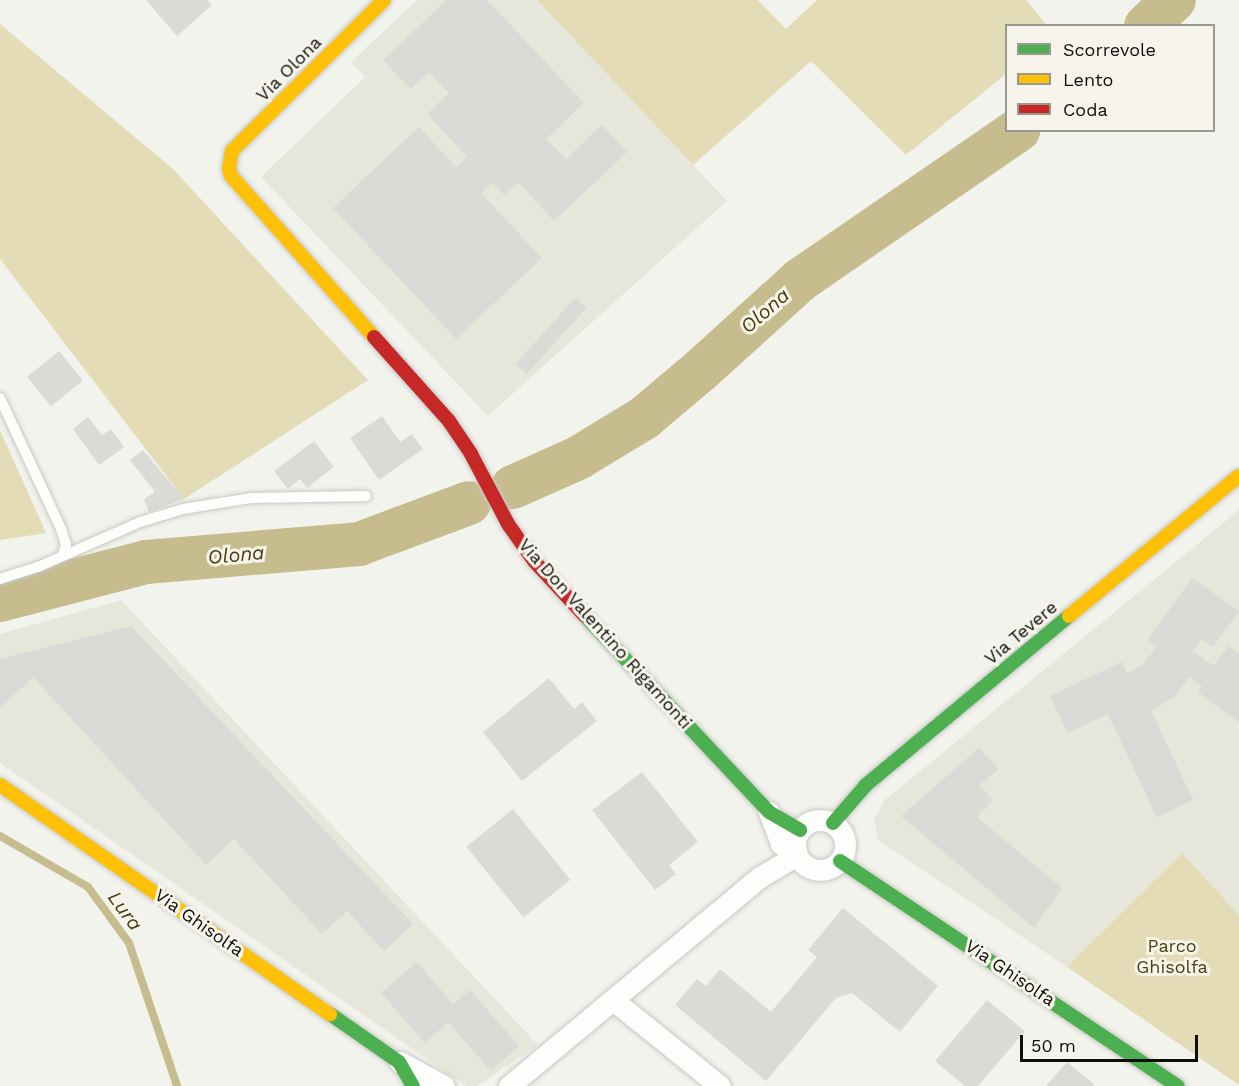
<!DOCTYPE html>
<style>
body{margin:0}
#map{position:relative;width:1239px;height:1086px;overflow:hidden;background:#f3f3ee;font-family:"Work Sans",sans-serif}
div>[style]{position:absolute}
.built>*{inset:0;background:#e7e6da}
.green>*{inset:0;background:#e3dcb7}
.stream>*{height:8px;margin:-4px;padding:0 4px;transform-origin:4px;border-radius:4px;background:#c6bc8d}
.river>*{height:44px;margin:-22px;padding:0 22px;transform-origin:22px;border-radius:22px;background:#c6bc8d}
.building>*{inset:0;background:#dadad6;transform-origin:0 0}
.roads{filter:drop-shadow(0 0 2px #c8c8c4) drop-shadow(0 0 2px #c8c8c4)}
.lane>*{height:10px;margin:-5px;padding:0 5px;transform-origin:5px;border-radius:5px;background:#fdfdfc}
.street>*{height:21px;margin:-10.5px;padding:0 10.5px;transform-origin:10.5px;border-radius:10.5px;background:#fdfdfc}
.street>.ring{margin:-10.5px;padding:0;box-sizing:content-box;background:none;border:21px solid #fdfdfc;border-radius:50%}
.fast>*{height:14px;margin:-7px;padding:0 7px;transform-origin:7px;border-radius:7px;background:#4caf50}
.slow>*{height:14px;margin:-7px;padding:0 7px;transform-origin:7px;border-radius:7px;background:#ffc107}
.jam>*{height:14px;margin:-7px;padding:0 7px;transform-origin:7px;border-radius:7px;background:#c62828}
span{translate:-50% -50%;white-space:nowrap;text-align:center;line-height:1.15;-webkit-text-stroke:6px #f6f4eb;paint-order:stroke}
.street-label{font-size:18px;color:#0e0e0b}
.park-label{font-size:18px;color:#4d430f}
.water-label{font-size:20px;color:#473d07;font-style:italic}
.legend{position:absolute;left:1005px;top:24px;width:210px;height:108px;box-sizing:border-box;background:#f6f4eb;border:2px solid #999891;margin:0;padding:8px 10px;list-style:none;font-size:18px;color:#0e0e0b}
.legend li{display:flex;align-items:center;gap:12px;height:30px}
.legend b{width:30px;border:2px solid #999891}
.scale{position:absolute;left:1020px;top:1035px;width:178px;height:27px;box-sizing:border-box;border:3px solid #0e0e0b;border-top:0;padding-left:8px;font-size:18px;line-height:21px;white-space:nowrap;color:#0e0e0b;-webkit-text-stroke:4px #f6f4eb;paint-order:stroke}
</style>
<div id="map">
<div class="built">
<div style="clip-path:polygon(417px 0,537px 0,727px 201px,488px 416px,261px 177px,365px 77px,351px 62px)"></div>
<div style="clip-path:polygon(1239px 510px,1239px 915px,1182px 853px,1067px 967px,878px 840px,874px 819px,885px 800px)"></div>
<div style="clip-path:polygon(121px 600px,538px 1045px,477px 1086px,466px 1086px,0 763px,0 634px)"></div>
</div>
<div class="green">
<div style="clip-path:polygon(537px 0,758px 0,786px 29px,817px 0,1026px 0,1047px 25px,1006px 26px,1006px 74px,906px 155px,811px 61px,693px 165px)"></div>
<div style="clip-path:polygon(0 24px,173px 169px,368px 380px,184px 499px,0 259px)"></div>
<div style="clip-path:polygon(0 430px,46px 533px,0 540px)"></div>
<div style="clip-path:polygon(1182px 853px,1239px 915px,1239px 1085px,1067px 967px)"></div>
</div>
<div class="stream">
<div style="left:0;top:836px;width:102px;rotate:30.1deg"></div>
<div style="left:88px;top:887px;width:69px;rotate:53.8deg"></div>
<div style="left:129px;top:943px;width:151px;rotate:71.4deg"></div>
</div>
<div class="river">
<div style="left:1146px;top:26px;width:38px;rotate:-43deg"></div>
<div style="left:513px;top:487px;width:71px;rotate:-24deg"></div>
<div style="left:578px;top:458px;width:77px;rotate:-31.2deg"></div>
<div style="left:644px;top:418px;width:76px;rotate:-40.2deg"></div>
<div style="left:702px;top:369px;width:132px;rotate:-42.2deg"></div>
<div style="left:800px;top:280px;width:265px;rotate:-34.5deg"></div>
<div style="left:0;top:600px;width:151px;rotate:-14.6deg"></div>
<div style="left:146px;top:562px;width:214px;rotate:-4.8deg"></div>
<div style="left:359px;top:544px;width:117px;rotate:-20.4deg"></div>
</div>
<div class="building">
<div style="clip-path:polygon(146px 0,207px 0,212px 5px,177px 36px)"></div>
<div style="clip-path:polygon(447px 0,487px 0,584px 103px,546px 139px,566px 159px,602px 125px,627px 152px,554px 221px,518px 182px,504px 195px,493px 182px,481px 193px,542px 258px,456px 339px,333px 208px,419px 127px,456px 167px,467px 157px,427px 114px,449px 93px,429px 72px,411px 89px,383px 60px)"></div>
<div style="left:575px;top:298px;width:15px;height:89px;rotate:42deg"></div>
<div style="left:59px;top:351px;width:38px;height:41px;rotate:51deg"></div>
<div style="clip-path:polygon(382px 416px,400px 442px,412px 434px,423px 449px,379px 480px,350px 438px)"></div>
<div style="clip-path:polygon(88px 417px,102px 435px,111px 429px,124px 447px,99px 465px,73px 429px)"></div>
<div style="clip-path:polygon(314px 441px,334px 467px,307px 488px,300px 479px,288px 489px,274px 471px)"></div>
<div style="clip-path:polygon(143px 450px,169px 481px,184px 499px,149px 512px,144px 499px,155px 492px,130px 460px)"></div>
<div style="clip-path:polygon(1192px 578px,1239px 611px,1213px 647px,1201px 639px,1193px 651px,1214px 666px,1228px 646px,1239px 653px,1239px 722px,1198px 692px,1202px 686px,1189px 677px,1175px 696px,1151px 711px,1193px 800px,1157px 817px,1108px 714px,1068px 733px,1050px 696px,1122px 662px,1127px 673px,1144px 664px,1156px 647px,1147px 641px)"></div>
<div style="clip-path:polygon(131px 626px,413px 924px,384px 951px,347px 911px,322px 934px,234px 839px,206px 865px,33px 677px,0 708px,0 659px)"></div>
<div style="clip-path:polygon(549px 678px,574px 709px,582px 702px,597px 721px,522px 781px,483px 732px)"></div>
<div style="clip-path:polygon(979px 748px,999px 769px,979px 785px,993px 800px,977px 817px,1062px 888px,1034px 928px,901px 816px)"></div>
<div style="clip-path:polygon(642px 772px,698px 842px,669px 865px,676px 874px,655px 890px,592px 810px)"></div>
<div style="left:513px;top:809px;width:91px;height:60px;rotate:51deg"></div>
<div style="clip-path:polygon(843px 908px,938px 986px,900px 1032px,852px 993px,836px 998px,766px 1081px,675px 1005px,697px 979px,706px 986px,720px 969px,771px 1012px,817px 957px,808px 950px)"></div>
<div style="clip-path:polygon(417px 962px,453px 1004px,470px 990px,519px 1046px,491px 1071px,448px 1022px,425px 1043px,381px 993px)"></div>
<div style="clip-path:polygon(987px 1000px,1025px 1031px,978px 1086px,965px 1086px,935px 1061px)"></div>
<div style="clip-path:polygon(1067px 1062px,1094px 1084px,1093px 1086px,1046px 1086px)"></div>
</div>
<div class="roads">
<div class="lane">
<div style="left:0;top:398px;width:145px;rotate:65deg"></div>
<div style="left:61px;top:529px;width:16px;rotate:72deg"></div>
<div style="left:66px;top:544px;width:11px;rotate:105deg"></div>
<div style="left:0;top:579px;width:40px;rotate:-18deg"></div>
<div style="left:38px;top:567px;width:111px;rotate:-23.8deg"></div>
<div style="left:140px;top:522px;width:45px;rotate:-16.8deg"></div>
<div style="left:183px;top:509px;width:70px;rotate:-9.1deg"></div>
<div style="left:252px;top:498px;width:114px;rotate:-1deg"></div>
</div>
<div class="street">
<div style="left:769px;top:812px;width:34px;rotate:69deg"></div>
<div style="left:781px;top:844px;width:16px;rotate:22deg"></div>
<div class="ring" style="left:795px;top:820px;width:29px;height:29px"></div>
<div style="left:613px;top:1000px;width:137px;rotate:38.8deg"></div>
<div style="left:400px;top:1062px;width:50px;rotate:28.6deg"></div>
<div style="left:509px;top:1086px;width:327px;rotate:-39.8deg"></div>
<div style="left:760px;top:877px;width:43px;rotate:-30.7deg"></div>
</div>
<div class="fast">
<div style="left:584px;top:615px;width:270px;rotate:46.8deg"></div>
<div style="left:769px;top:812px;width:36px;rotate:30deg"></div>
<div style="left:833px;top:823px;width:50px;rotate:-49deg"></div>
<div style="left:866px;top:785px;width:264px;rotate:-39.8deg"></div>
<div style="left:840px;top:861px;width:406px;rotate:33.7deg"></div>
<div style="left:330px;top:1014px;width:84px;rotate:34.8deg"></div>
<div style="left:399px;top:1062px;width:28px;rotate:60deg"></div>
</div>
<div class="slow">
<div style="left:374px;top:337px;width:215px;rotate:-131.6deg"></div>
<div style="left:231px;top:176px;width:8px;rotate:-104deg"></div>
<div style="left:229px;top:168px;width:17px;rotate:-80deg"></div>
<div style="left:232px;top:151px;width:214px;rotate:-44.8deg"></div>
<div style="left:1069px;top:616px;width:220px;rotate:-39.5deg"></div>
<div style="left:0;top:785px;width:402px;rotate:34.8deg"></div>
</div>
<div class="jam">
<div style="left:374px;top:337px;width:113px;rotate:48.2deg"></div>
<div style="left:449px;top:421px;width:40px;rotate:56deg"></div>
<div style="left:471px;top:454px;width:79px;rotate:62.1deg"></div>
<div style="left:508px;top:524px;width:45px;rotate:54.9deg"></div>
<div style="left:534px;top:561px;width:74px;rotate:47.2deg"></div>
</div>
</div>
<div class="street-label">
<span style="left:289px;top:69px;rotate:-45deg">Via Olona</span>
<span style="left:1021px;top:633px;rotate:-40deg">Via Tevere</span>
<span style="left:605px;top:634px;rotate:48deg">Via Don Valentino Rigamonti</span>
<span style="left:199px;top:923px;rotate:35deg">Via Ghisolfa</span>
<span style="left:1010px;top:973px;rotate:34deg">Via Ghisolfa</span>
</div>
<div class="park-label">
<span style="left:1172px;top:957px">Parco<br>Ghisolfa</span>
</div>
<div class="water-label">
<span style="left:765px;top:311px;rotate:-41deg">Olona</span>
<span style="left:236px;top:555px;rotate:-5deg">Olona</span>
<span style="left:125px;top:911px;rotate:54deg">Lura</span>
</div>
<ul class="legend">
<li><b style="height:8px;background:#4caf50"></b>Scorrevole</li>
<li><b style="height:8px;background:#ffc107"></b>Lento</li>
<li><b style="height:8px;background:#c62828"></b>Coda</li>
</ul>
<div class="scale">50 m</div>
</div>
